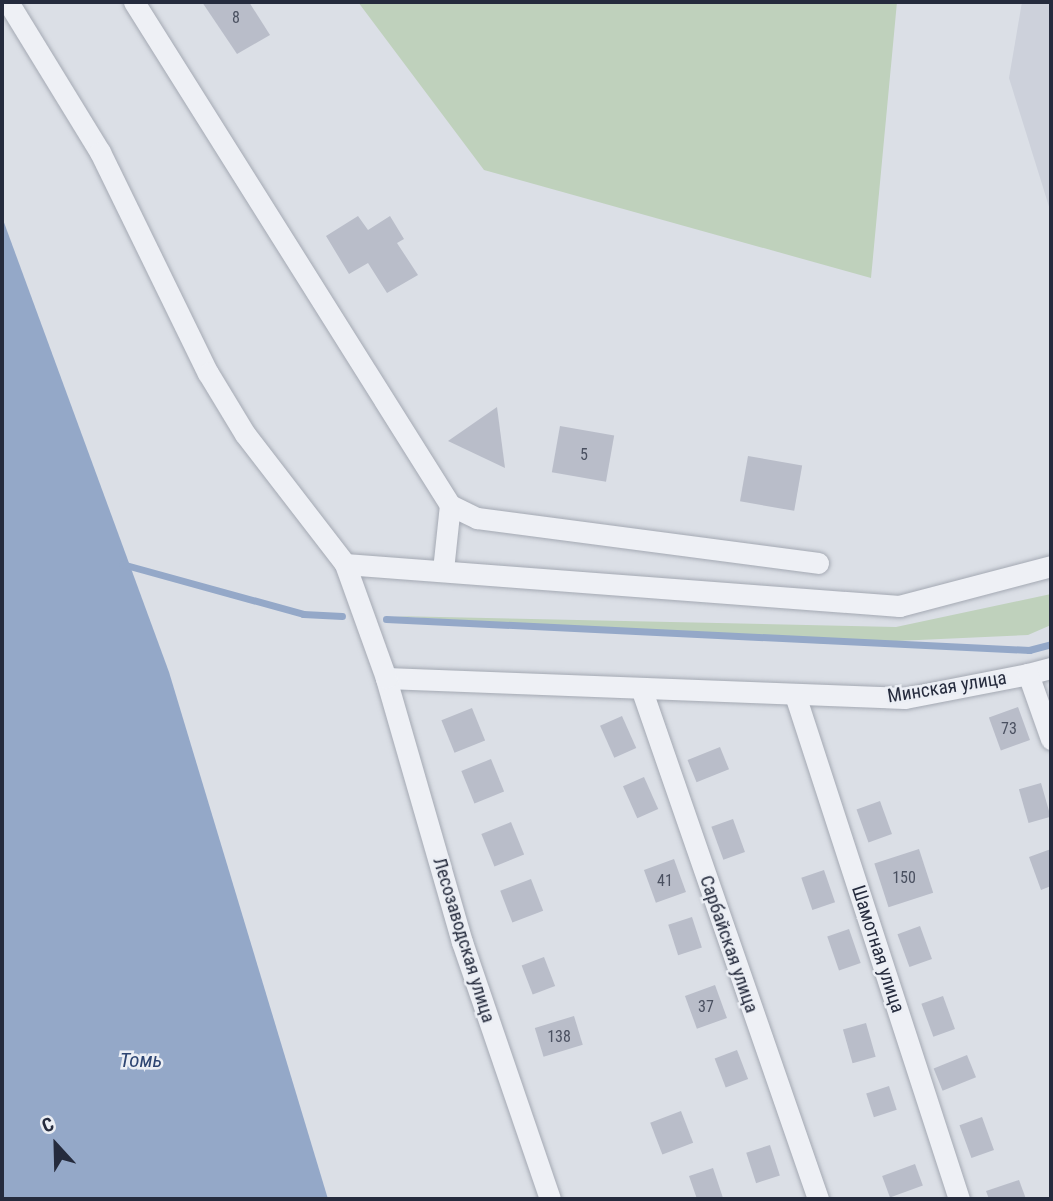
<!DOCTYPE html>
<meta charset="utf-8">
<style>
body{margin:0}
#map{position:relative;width:1053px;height:1201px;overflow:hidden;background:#dbdfe6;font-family:"Roboto Condensed",sans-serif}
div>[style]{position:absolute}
.built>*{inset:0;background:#cdd1db}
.green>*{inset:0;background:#bfd1bc}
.water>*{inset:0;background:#94a8c8}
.stream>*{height:7px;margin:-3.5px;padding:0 3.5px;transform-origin:3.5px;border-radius:3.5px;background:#94a8c8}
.building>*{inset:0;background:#b9bdc9;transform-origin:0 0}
.roads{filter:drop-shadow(0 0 2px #a4a9b3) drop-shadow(0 0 2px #a4a9b3)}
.street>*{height:21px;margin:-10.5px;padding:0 10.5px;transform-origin:10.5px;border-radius:10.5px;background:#eef0f5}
span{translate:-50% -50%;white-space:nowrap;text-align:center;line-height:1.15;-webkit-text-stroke:5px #ebeef4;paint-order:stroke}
.number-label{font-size:16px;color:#4a5060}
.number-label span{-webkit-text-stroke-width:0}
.street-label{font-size:19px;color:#252b3d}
.water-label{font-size:21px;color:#2e4572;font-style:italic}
.frame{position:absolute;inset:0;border:4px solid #252b3d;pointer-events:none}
.north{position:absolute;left:21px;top:1110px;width:70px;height:70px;-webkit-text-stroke:5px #ebeef4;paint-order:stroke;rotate:338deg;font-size:19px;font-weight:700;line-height:28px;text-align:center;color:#252b3d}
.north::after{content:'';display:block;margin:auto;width:24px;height:32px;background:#252b3d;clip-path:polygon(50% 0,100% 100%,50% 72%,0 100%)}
</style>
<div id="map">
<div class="built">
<div style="clip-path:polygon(1022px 2px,1051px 2px,1051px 213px,1009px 78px)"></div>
</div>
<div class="green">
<div style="clip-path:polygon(358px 2px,897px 2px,871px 278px,484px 170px)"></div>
<div style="clip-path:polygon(1051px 594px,1051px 625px,1028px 635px,830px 644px,393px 616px,896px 627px)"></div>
</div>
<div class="water">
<div style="clip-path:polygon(2px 217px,169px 672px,328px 1199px,2px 1199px)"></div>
</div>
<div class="stream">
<div style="left:122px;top:564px;width:188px;rotate:15.4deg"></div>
<div style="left:303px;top:614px;width:39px;rotate:3deg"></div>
<div style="left:386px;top:619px;width:644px;rotate:2.76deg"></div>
<div style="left:1029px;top:650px;width:23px;rotate:-15deg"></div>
</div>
<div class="building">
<div style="clip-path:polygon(202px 2px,249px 2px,270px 35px,237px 54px)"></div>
<div style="clip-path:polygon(358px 216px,368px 230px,390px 216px,404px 239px,397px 243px,418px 275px,387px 293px,368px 263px,349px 274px,326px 236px)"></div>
<div style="clip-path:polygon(497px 407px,505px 468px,448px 441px)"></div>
<div style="left:560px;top:426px;width:55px;height:47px;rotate:10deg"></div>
<div style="left:748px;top:456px;width:55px;height:46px;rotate:10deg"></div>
<div style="left:1018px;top:707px;width:35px;height:31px;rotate:70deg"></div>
<div style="left:472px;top:708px;width:35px;height:33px;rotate:68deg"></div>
<div style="left:622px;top:716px;width:35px;height:24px;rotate:66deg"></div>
<div style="left:720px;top:747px;width:24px;height:35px;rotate:68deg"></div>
<div style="left:491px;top:759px;width:35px;height:32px;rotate:68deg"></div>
<div style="left:644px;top:777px;width:35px;height:23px;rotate:66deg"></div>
<div style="left:1041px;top:783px;width:35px;height:23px;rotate:74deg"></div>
<div style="left:880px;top:801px;width:35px;height:25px;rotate:70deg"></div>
<div style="left:733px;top:819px;width:35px;height:23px;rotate:70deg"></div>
<div style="left:511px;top:822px;width:35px;height:32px;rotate:68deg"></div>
<div style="left:919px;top:849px;width:46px;height:47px;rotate:72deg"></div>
<div style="clip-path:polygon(1051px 849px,1051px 886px,1041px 890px,1029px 857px)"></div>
<div style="left:674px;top:859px;width:35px;height:32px;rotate:70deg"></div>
<div style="left:824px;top:870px;width:34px;height:24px;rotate:71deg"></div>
<div style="left:531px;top:879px;width:34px;height:33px;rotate:69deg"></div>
<div style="left:692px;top:917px;width:32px;height:25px;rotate:72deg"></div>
<div style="left:920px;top:926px;width:35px;height:24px;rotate:70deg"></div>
<div style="left:849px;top:929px;width:36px;height:23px;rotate:71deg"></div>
<div style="left:544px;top:957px;width:31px;height:24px;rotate:69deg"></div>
<div style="left:715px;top:985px;width:35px;height:32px;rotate:70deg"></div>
<div style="left:943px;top:996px;width:35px;height:23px;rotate:70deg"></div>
<div style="left:574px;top:1016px;width:30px;height:41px;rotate:73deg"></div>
<div style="left:866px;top:1023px;width:35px;height:24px;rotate:74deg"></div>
<div style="left:737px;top:1050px;width:31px;height:24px;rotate:69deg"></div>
<div style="left:967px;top:1055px;width:24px;height:36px;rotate:68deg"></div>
<div style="left:889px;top:1086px;width:25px;height:24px;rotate:72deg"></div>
<div style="left:681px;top:1111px;width:34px;height:33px;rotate:69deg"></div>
<div style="left:982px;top:1117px;width:35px;height:24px;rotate:70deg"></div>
<div style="left:770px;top:1145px;width:32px;height:25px;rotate:72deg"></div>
<div style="left:915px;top:1164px;width:23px;height:35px;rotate:70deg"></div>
<div style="clip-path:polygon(713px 1168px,723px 1198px,697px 1199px,689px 1176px)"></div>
<div style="clip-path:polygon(1019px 1180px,1026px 1199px,989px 1199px,986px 1191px)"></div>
</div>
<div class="roads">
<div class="street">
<div style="left:8px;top:2px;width:176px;rotate:58.5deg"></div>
<div style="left:100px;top:152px;width:246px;rotate:64deg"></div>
<div style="left:208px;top:373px;width:71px;rotate:58.8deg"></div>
<div style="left:245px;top:434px;width:164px;rotate:52.4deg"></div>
<div style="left:134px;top:2px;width:594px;rotate:57.86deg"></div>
<div style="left:443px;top:570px;width:65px;rotate:-83.9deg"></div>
<div style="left:450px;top:505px;width:30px;rotate:26deg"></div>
<div style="left:477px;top:518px;width:344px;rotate:7.5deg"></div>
<div style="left:1028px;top:674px;width:24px;rotate:-15deg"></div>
<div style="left:386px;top:678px;width:519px;rotate:2.21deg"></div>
<div style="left:905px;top:698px;width:125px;rotate:-11deg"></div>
<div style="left:1028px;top:674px;width:69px;rotate:70.5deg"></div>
<div style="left:641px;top:688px;width:541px;rotate:70.89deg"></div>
<div style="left:796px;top:698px;width:527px;rotate:71.98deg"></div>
<div style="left:550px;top:1199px;width:272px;rotate:-108.9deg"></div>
<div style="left:462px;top:942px;width:275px;rotate:-106.1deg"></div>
<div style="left:386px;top:678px;width:121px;rotate:-109.8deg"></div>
<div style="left:345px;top:564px;width:556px;rotate:4.34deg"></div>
<div style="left:899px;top:606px;width:157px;rotate:-14.7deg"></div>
</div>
</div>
<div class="number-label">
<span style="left:236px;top:18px">8</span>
<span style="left:584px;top:455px">5</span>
<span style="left:1009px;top:729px">73</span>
<span style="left:904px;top:878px">150</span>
<span style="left:665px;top:881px">41</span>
<span style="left:706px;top:1007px">37</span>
<span style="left:559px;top:1037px">138</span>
</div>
<div class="street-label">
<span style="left:947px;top:687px;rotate:-9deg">Минская улица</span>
<span style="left:464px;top:940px;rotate:73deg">Лесозаводская улица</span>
<span style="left:729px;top:944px;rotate:71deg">Сарбайская улица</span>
<span style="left:878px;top:949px;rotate:72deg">Шамотная улица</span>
</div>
<div class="water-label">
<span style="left:141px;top:1060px">Томь</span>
</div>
<div class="frame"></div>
<div class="north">С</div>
</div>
